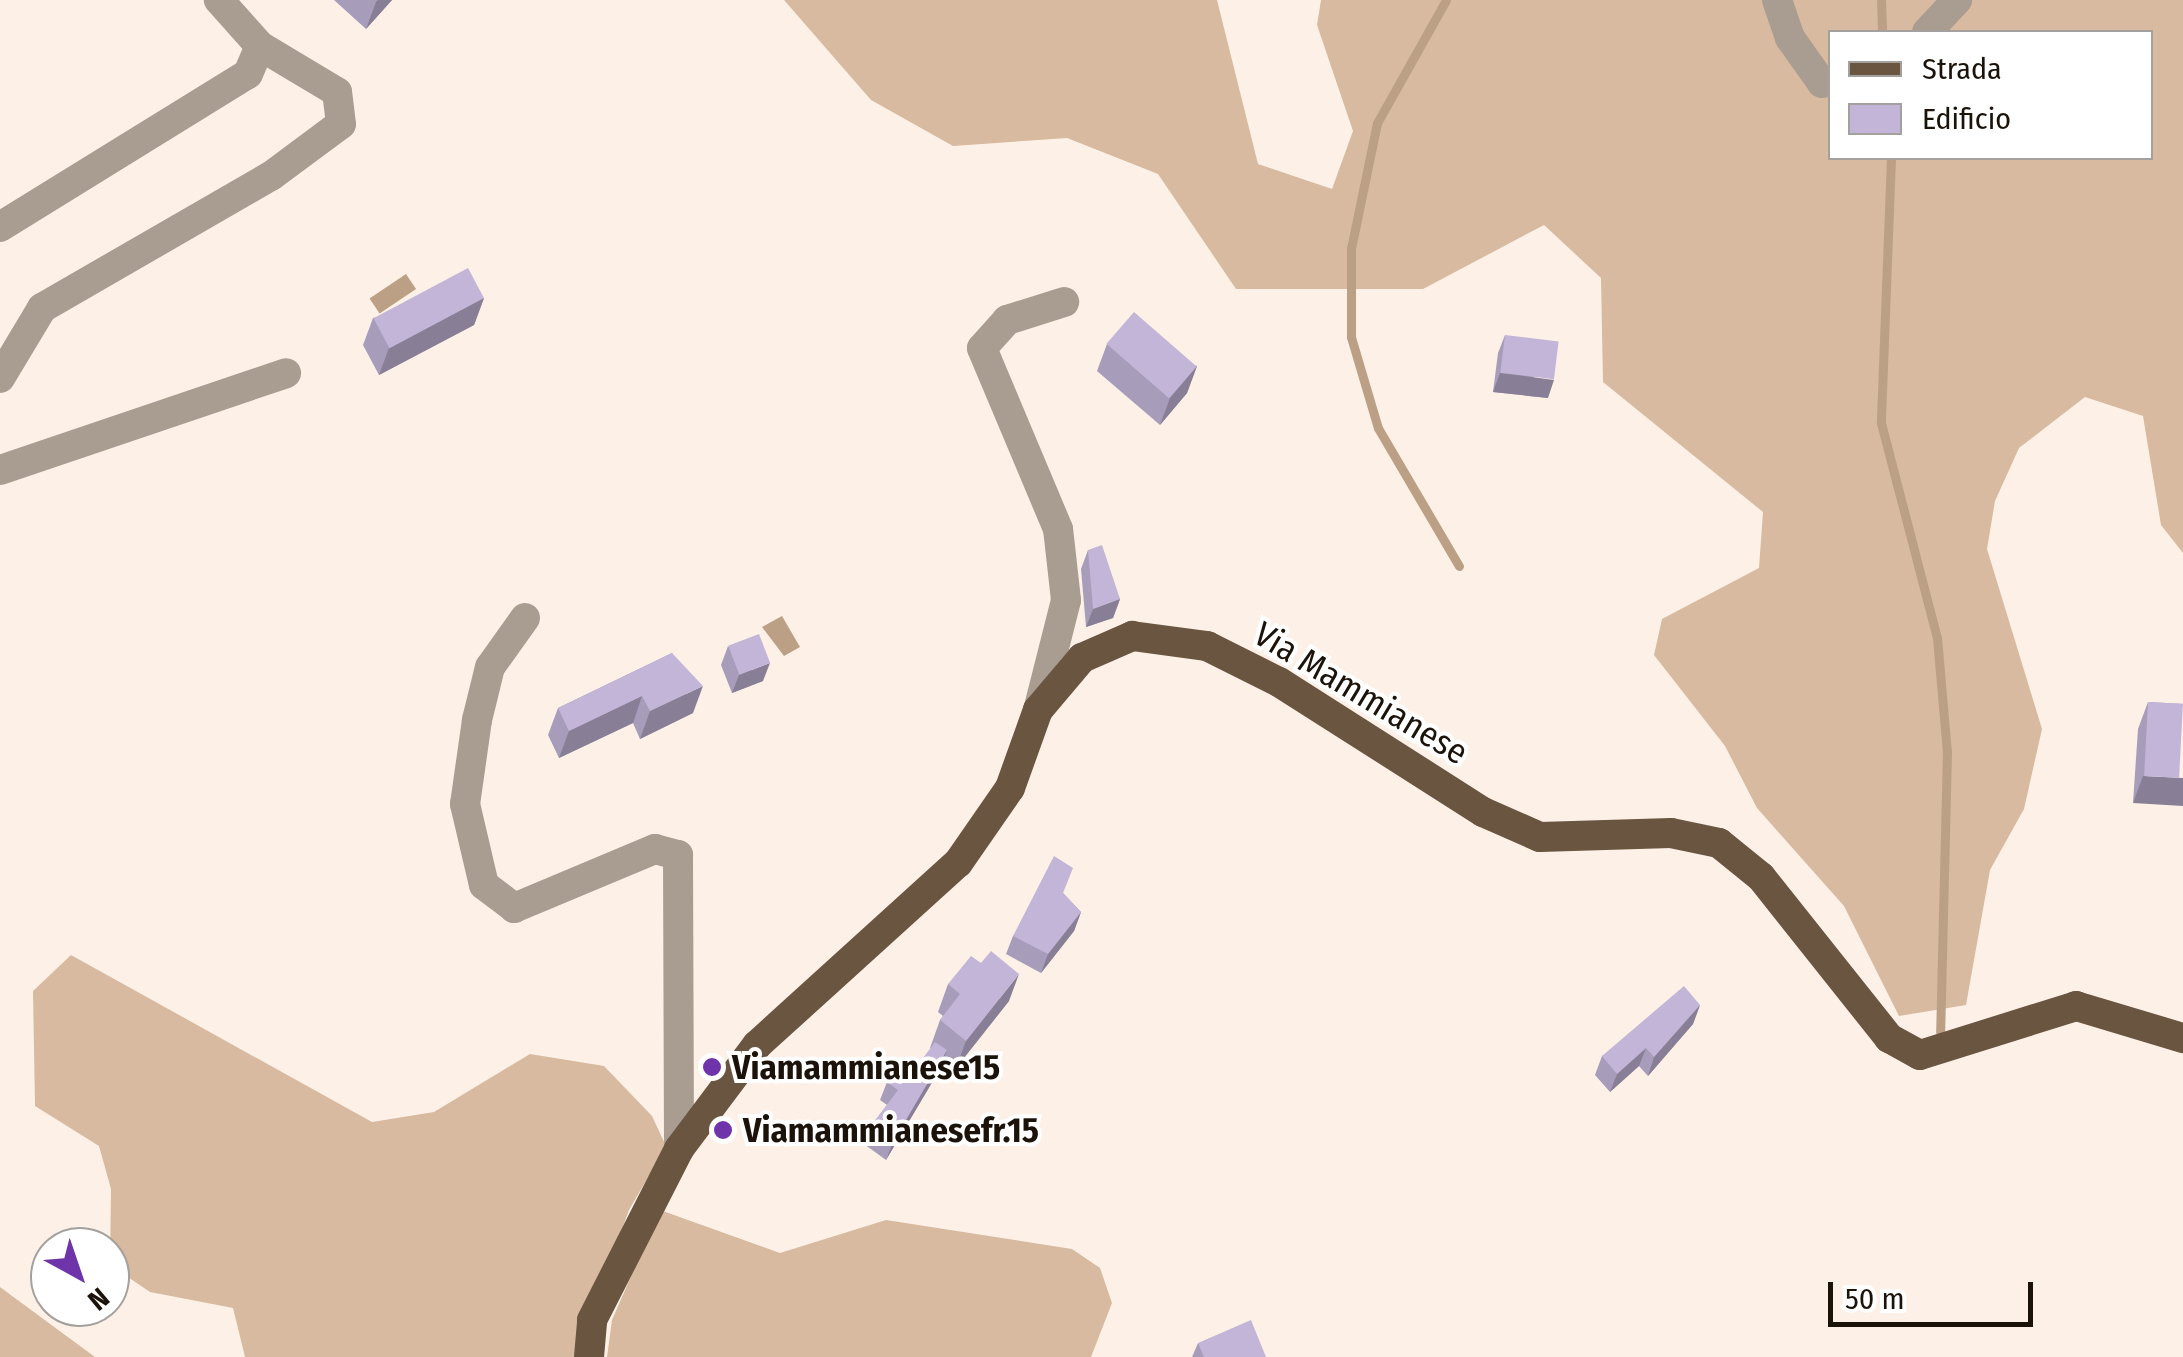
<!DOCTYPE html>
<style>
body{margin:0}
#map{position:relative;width:2183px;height:1357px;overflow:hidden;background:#fdf1e7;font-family:"Fira Sans Condensed",sans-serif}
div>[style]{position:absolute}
.forest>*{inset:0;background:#d7baa0}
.water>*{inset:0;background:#bca086;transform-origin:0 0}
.stream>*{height:9px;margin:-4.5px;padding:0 4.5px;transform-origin:4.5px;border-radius:4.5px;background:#bca086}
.minor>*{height:30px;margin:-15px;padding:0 15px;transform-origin:15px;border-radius:15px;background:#a99c91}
.major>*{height:30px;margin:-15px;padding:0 15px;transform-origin:15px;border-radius:15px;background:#6a5541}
.wall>*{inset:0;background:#a79cb9}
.shaded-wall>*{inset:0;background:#887f96}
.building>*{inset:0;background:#c2b5d7;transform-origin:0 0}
.dots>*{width:28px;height:28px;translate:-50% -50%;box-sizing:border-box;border:5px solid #fff;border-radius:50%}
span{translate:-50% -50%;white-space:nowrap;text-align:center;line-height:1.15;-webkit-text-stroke:8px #fff;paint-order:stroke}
.street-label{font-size:35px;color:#1b1209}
.poi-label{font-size:35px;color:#1b1209;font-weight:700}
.left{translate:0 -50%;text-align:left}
.legend{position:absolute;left:1828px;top:30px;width:325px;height:130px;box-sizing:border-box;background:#fff;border:2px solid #a4a09d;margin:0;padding:12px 18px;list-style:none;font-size:30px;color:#1b1209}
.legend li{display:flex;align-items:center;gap:20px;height:50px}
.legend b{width:50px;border:2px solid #a4a09d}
.north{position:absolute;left:30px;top:1227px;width:100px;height:100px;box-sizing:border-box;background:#fff;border:2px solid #a4a09d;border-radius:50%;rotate:140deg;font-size:28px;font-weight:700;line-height:40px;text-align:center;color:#1b1209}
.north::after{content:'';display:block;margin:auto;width:35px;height:45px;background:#6f34aa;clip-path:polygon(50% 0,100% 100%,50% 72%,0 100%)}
.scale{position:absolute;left:1828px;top:1282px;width:205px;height:45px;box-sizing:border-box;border:5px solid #1b1209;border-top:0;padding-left:12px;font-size:30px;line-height:35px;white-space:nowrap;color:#1b1209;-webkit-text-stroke:8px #fff;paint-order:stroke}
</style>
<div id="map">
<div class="forest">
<div style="clip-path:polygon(evenodd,784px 0,1217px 0,1258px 164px,1332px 189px,1353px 131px,1317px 25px,1321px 0,2183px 0,2183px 553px,2161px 525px,2143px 416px,2085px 397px,2019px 448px,1995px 501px,1987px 549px,2042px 729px,2024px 809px,1990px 870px,1966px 1005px,1899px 1016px,1844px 906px,1757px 808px,1725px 746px,1654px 655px,1662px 619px,1759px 568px,1763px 512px,1603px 382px,1601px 278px,1544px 225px,1423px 289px,1236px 289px,1158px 174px,1067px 138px,953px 146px,871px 100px,784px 0,1830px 32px,2150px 32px,2150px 158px,1830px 158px,1830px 32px)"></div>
<div style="clip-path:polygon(71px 955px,372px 1122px,434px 1112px,530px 1054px,604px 1066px,652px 1116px,666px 1146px,629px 1210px,575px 1357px,245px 1357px,233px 1308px,150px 1292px,110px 1265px,111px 1189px,99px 1146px,35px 1106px,33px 991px)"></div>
<div style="clip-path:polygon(660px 1210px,780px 1253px,886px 1220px,1072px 1249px,1100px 1268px,1112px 1303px,1091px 1357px,607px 1357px,612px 1320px)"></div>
<div style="clip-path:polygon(0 1287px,4px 1290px,95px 1357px,0 1357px)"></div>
</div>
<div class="water">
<div style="left:406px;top:274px;width:18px;height:44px;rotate:56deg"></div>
<div style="clip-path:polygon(782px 616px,800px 647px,784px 656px,762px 627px)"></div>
</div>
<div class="stream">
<div style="left:1446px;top:0;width:141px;rotate:119.3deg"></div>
<div style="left:1377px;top:123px;width:128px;rotate:101.7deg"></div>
<div style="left:1351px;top:248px;width:89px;rotate:90deg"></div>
<div style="left:1351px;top:337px;width:95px;rotate:73.5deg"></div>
<div style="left:1378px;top:428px;width:160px;rotate:59.6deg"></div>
<div style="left:1881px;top:0;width:32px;rotate:88deg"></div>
<div style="left:1891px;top:158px;width:265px;rotate:92.2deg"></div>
<div style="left:1881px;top:423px;width:222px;rotate:75.4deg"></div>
<div style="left:1937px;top:638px;width:114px;rotate:85deg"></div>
<div style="left:1947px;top:752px;width:280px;rotate:91.4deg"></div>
</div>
<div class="minor">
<div style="left:1777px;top:0;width:40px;rotate:71.1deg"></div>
<div style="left:1790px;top:38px;width:55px;rotate:54.6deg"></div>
<div style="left:1822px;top:83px;width:8px;rotate:-14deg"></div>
<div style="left:1927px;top:32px;width:44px;rotate:-46.8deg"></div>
<div style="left:0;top:227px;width:291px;rotate:-31.7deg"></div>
<div style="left:248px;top:74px;width:30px;rotate:-67deg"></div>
<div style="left:260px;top:46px;width:62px;rotate:-131.7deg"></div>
<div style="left:0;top:378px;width:82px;rotate:-59deg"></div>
<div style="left:42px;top:308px;width:264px;rotate:-30deg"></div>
<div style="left:271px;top:176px;width:87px;rotate:-36.6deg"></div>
<div style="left:341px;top:124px;width:32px;rotate:-97deg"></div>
<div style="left:337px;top:92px;width:90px;rotate:-149.1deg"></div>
<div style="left:0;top:470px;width:302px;rotate:-18.7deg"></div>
<div style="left:525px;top:618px;width:60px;rotate:125.5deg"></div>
<div style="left:490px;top:667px;width:55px;rotate:103.8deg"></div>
<div style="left:477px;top:720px;width:85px;rotate:98.1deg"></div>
<div style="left:465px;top:804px;width:83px;rotate:76.8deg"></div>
<div style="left:484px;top:885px;width:38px;rotate:37deg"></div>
<div style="left:514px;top:908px;width:153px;rotate:-22.7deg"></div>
<div style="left:655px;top:849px;width:24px;rotate:15deg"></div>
<div style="left:678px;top:855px;width:294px;rotate:89.8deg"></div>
<div style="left:1039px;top:707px;width:110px;rotate:-75.8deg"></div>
<div style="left:1066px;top:600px;width:71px;rotate:-96.4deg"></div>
<div style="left:1058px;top:529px;width:196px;rotate:-112.8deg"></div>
<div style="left:982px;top:348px;width:38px;rotate:-48deg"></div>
<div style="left:1007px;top:320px;width:60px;rotate:-17.5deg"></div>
</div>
<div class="major">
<div style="left:589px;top:1357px;width:37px;rotate:-85deg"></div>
<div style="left:592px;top:1320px;width:192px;rotate:-63deg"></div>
<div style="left:679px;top:1149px;width:130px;rotate:-53.1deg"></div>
<div style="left:757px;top:1045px;width:271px;rotate:-42.2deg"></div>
<div style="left:958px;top:863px;width:91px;rotate:-55.3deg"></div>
<div style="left:1010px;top:788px;width:83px;rotate:-70.3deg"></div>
<div style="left:1038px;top:710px;width:68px;rotate:-49.8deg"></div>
<div style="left:1082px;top:658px;width:55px;rotate:-23.7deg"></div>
<div style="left:1132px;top:636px;width:76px;rotate:7.6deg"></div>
<div style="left:1207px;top:646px;width:80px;rotate:26.6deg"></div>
<div style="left:1279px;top:682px;width:242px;rotate:32.5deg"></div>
<div style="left:1483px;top:812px;width:62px;rotate:23.7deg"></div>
<div style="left:1540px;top:837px;width:131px;rotate:-1.7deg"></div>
<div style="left:1671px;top:833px;width:49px;rotate:11.8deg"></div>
<div style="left:1719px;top:843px;width:54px;rotate:39deg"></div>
<div style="left:1761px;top:877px;width:206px;rotate:51.5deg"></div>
<div style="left:1889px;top:1038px;width:35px;rotate:29deg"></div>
<div style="left:1920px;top:1055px;width:164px;rotate:-17.4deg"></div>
<div style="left:2076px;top:1006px;width:112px;rotate:16.7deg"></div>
</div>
<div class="wall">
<div style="clip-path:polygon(334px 0,392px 0,366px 29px)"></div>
<div style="clip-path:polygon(484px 298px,474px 325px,379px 375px,363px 345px,373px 318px)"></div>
<div style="clip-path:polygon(1505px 335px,1548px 398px,1493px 392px,1498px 353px)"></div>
<div style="clip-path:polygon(1107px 344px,1197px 366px,1187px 393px,1160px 425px,1097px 371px)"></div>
<div style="clip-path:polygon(1088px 550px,1120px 599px,1113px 618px,1086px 627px,1081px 569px)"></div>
<div style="clip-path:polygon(728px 646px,763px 681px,732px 693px,721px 665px)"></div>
<div style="clip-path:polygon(672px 653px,693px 713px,640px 739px,633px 723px,559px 758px,548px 735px,558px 708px)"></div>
<div style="clip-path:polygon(2148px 702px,2183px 704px,2133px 803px,2138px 729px)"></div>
<div style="clip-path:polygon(1063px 893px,1081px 912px,1074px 931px,1041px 973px,1006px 954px,1013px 936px)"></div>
<div style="clip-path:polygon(948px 984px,1009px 1001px,956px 1068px,944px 1059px,940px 1069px,886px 1160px,864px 1144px,871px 1126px,887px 1105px,880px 1100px,887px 1082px,913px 1072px,931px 1048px,930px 1048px,940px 1020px,943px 1016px,938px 1012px)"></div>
<div style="clip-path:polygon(1700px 1005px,1693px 1024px,1648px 1076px,1639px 1066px,1610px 1092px,1595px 1075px,1602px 1056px)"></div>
<div style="clip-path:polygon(1198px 1343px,1266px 1357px,1192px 1357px)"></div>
</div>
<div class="shaded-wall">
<div style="clip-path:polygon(378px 0,392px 0,366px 29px,376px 2px)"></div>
<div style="clip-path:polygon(484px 298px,474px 325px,379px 375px,389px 348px)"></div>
<div style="clip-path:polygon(1197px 366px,1187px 393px,1160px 425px,1170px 398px)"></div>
<div style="clip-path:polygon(1500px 373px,1554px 380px,1548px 398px,1493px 392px)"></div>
<div style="clip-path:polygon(1120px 599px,1113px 618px,1086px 627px,1093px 609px)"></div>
<div style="clip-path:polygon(770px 663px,763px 681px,732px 693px,739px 675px)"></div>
<div style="clip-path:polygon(703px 686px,693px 713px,640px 739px,650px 711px)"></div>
<div style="clip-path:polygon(642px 696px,633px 723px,559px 758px,569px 731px)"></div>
<div style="clip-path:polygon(2143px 776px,2183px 778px,2183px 806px,2133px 803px)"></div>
<div style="clip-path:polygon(1081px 912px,1074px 931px,1041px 973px,1048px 954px)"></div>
<div style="clip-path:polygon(1019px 974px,1009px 1001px,956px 1068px,966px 1041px)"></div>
<div style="clip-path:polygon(1700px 1005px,1693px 1024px,1648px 1076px,1654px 1057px)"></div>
<div style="clip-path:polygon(1646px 1048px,1639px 1066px,1610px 1092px,1617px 1074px)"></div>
<div style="clip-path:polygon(947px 1050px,940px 1069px,886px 1160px,893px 1142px)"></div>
</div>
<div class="building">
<div style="left:468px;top:268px;width:34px;height:107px;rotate:62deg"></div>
<div style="left:1134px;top:312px;width:83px;height:42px;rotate:41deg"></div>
<div style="left:1505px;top:335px;width:54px;height:38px;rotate:7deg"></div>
<div style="clip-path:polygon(1102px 545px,1120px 599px,1093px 609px,1088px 550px)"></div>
<div style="left:759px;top:634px;width:31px;height:33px;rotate:69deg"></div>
<div style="clip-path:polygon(672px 653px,703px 686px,650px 711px,642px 696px,569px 731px,558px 708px)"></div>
<div style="left:2148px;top:702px;width:35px;height:74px;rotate:3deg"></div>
<div style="clip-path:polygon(1054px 856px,1073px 868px,1063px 893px,1081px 912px,1048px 954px,1013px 936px)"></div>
<div style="clip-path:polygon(991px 951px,1019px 974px,966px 1041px,940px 1020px,960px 994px,948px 984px,971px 956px,981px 963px)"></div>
<div style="clip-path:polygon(1684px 986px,1700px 1005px,1654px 1057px,1646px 1048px,1617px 1074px,1602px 1056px)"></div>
<div style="clip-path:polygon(935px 1042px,947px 1050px,893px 1142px,871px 1126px,898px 1090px,887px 1082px,902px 1064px,913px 1072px)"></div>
<div style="clip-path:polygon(1251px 1320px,1266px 1357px,1204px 1357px,1198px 1343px)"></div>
</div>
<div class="dots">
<div style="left:712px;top:1067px;background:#6f34aa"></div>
<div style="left:723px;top:1130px;background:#6f34aa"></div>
</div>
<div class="street-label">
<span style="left:1361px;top:693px;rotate:31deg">Via Mammianese</span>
</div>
<div class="poi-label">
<span class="left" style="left:732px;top:1067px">Viamammianese15</span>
<span class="left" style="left:743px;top:1130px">Viamammianesefr.15</span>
</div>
<ul class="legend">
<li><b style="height:12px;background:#6a5541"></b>Strada</li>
<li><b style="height:28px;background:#c2b5d7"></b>Edificio</li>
</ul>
<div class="north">N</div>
<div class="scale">50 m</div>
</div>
